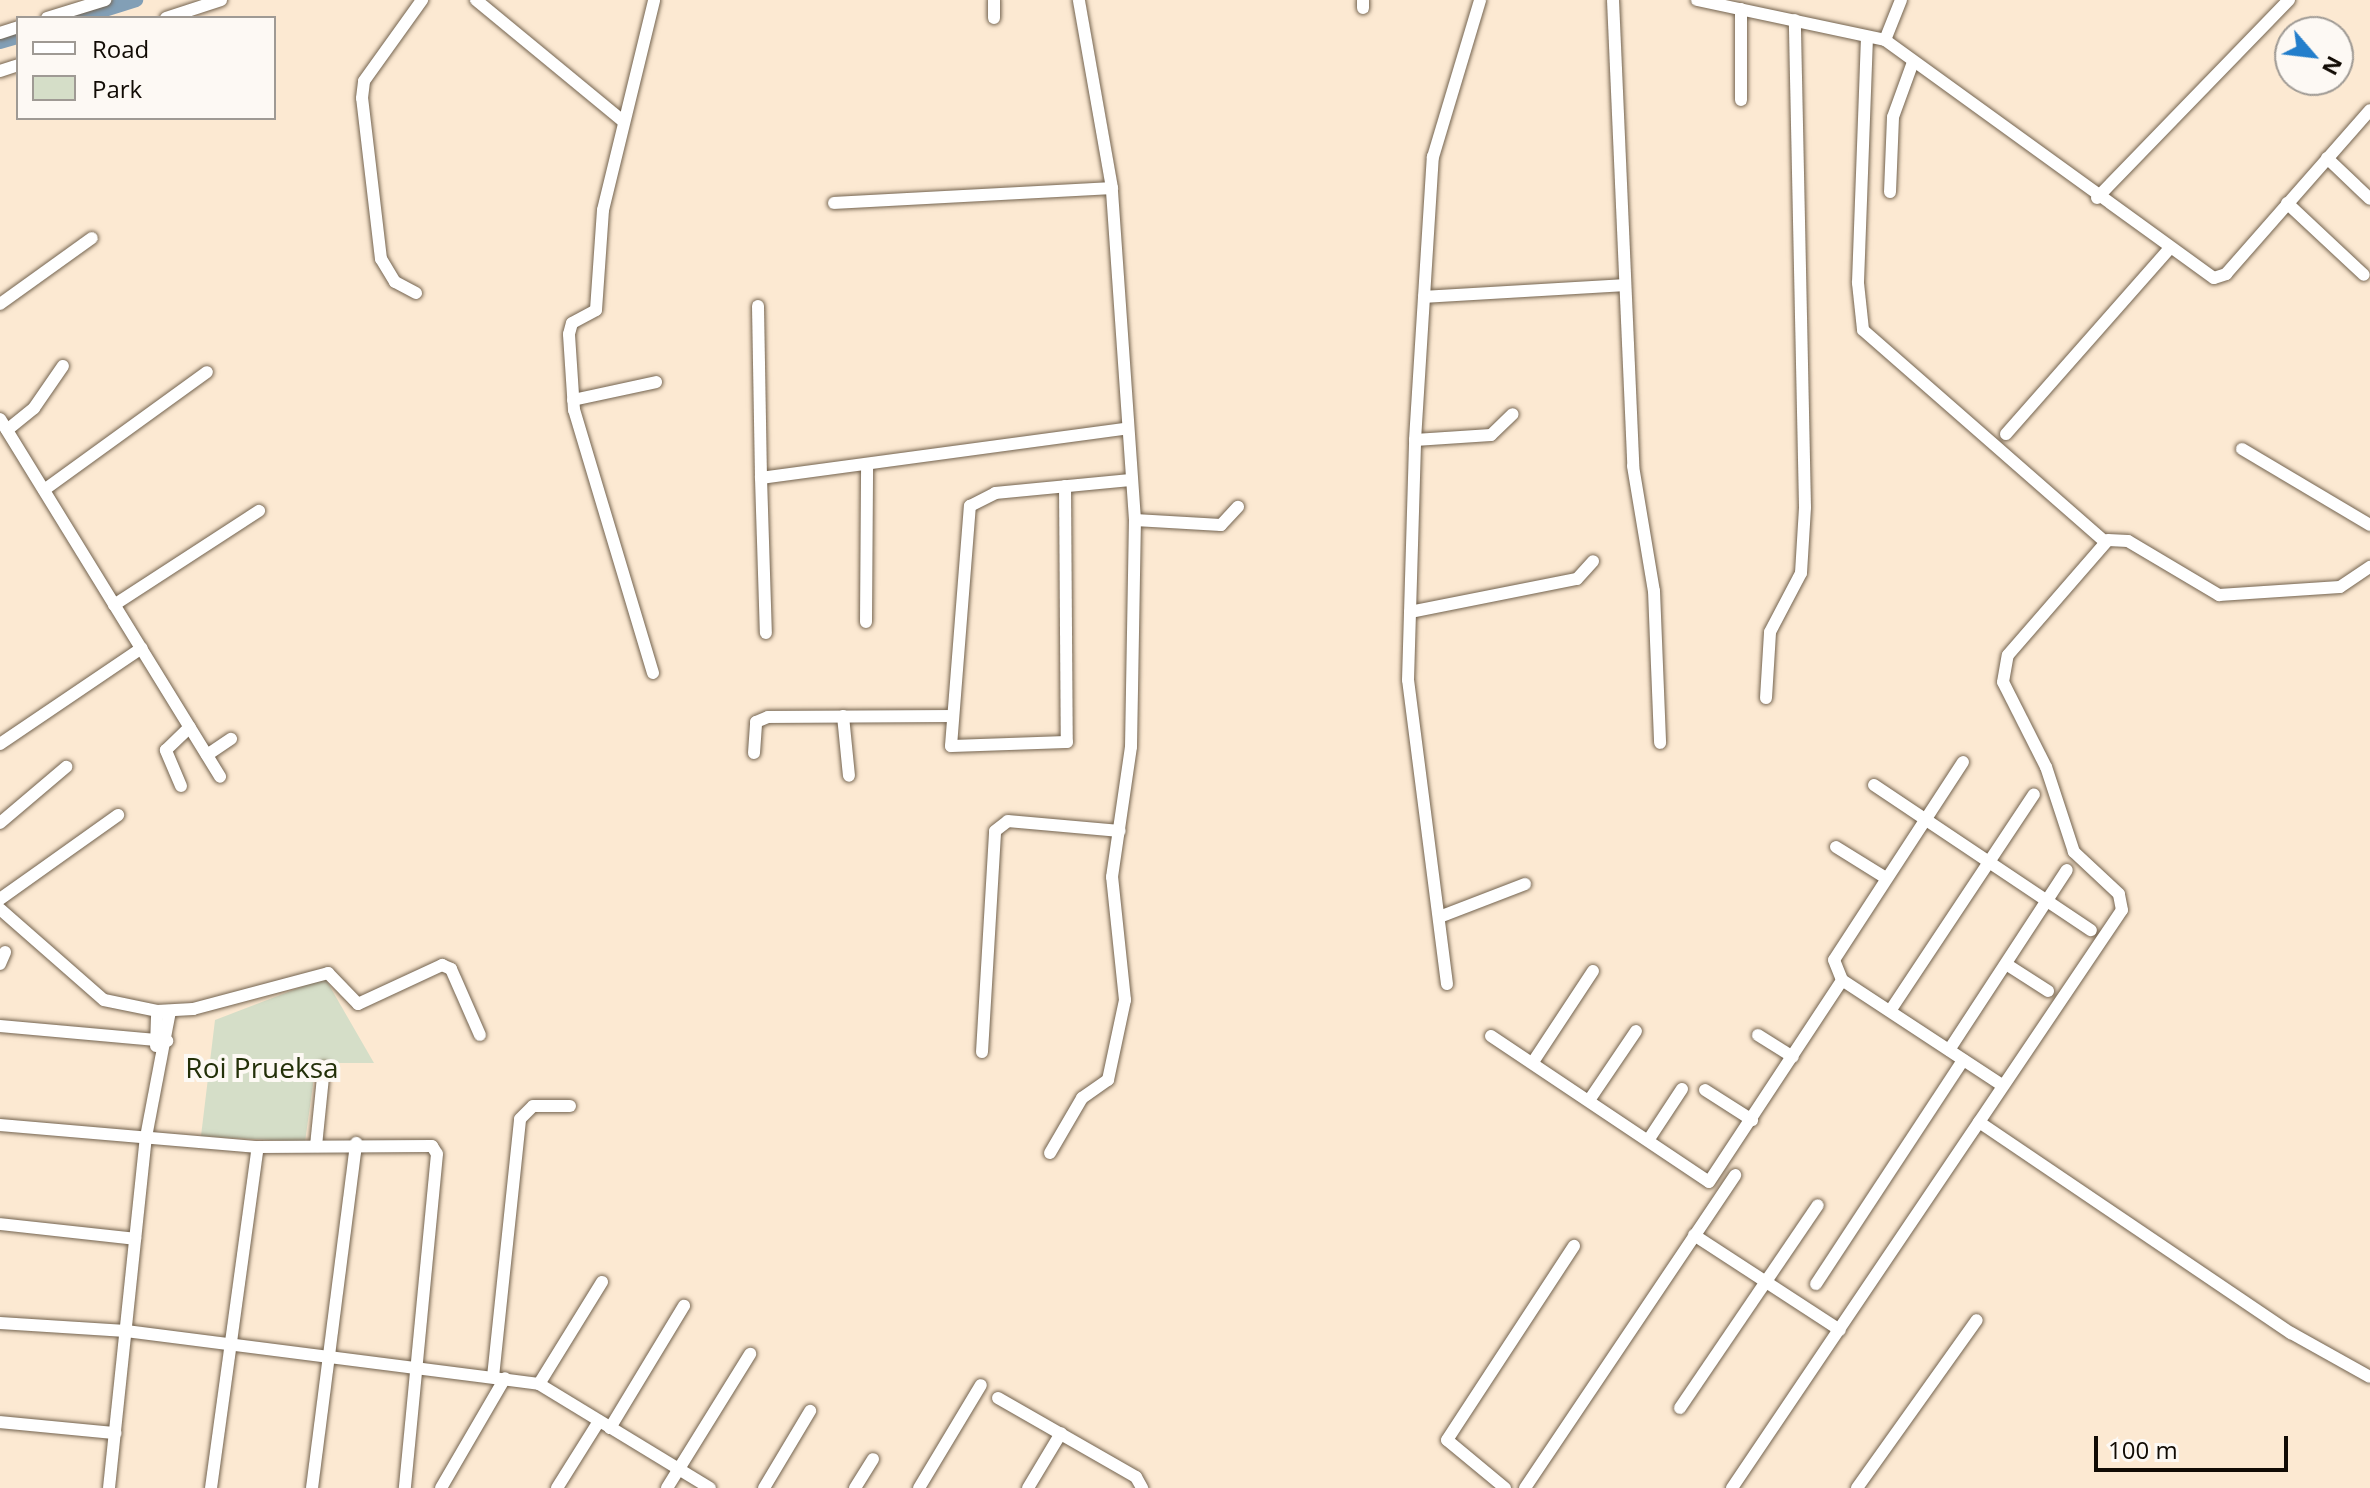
<!DOCTYPE html>
<style>
body{margin:0}
#map{position:relative;width:2370px;height:1488px;overflow:hidden;background:#fce9d2;font-family:"Open Sans",sans-serif}
div>[style]{position:absolute}
.green>*{inset:0;background:#d5dec8}
.canal>*{height:14px;margin:-7px;padding:0 7px;transform-origin:7px;border-radius:7px;background:#829fb6}
.roads{filter:drop-shadow(0 0 2px #73634f) drop-shadow(0 0 2px #73634f)}
.minor>*{height:12px;margin:-6px;padding:0 6px;transform-origin:6px;border-radius:6px;background:#fff}
span{translate:-50% -50%;white-space:nowrap;text-align:center;line-height:1.15;-webkit-text-stroke:8px #fdf9f4;paint-order:stroke}
.park-label{font-size:28px;color:#233009}
.legend{position:absolute;left:16px;top:16px;width:260px;height:104px;box-sizing:border-box;background:#fdf9f4;border:2px solid #9f9a94;margin:0;padding:10px 14px;list-style:none;font-size:24px;color:#110b04}
.legend li{display:flex;align-items:center;gap:16px;height:40px}
.legend b{width:40px;border:2px solid #9f9a94}
.north{position:absolute;left:2274px;top:16px;width:80px;height:80px;box-sizing:border-box;background:#fdf9f4;border:2px solid #9f9a94;border-radius:50%;rotate:118deg;font-size:22px;font-weight:700;line-height:32px;text-align:center;color:#110b04}
.north::after{content:'';display:block;margin:auto;width:28px;height:36px;background:#237ecb;clip-path:polygon(50% 0,100% 100%,50% 72%,0 100%)}
.scale{position:absolute;left:2094px;top:1436px;width:194px;height:36px;box-sizing:border-box;border:4px solid #110b04;border-top:0;padding-left:10px;font-size:24px;line-height:28px;white-space:nowrap;color:#110b04;-webkit-text-stroke:6px #fdf9f4;paint-order:stroke}
</style>
<div id="map">
<div class="green">
<div style="clip-path:polygon(325px 978px,374px 1063px,316px 1063px,305px 1142px,201px 1136px,215px 1020px)"></div>
</div>
<div class="canal">
<div style="left:79px;top:18px;width:60px;rotate:-17.5deg"></div>
<div style="left:0;top:42px;width:19px;rotate:-16deg"></div>
</div>
<div class="roads">
<div class="minor">
<div style="left:476px;top:0;width:190px;rotate:39.5deg"></div>
<div style="left:994px;top:0;width:18px;rotate:90deg"></div>
<div style="left:1613px;top:0;width:466px;rotate:87.5deg"></div>
<div style="left:1633px;top:466px;width:127px;rotate:80.5deg"></div>
<div style="left:1654px;top:591px;width:152px;rotate:87.7deg"></div>
<div style="left:1697px;top:0;width:192px;rotate:12deg"></div>
<div style="left:1885px;top:40px;width:406px;rotate:35.9deg"></div>
<div style="left:2214px;top:278px;width:13px;rotate:-18deg"></div>
<div style="left:2226px;top:274px;width:218px;rotate:-48.7deg"></div>
<div style="left:1363px;top:8px;width:8px;rotate:-90deg"></div>
<div style="left:47px;top:18px;width:61px;rotate:-17.2deg"></div>
<div style="left:166px;top:18px;width:58px;rotate:-18.1deg"></div>
<div style="left:0;top:33px;width:19px;rotate:-18deg"></div>
<div style="left:1867px;top:37px;width:246px;rotate:92.1deg"></div>
<div style="left:1858px;top:283px;width:47px;rotate:83.9deg"></div>
<div style="left:1863px;top:330px;width:322px;rotate:41.2deg"></div>
<div style="left:1885px;top:40px;width:43px;rotate:-68.2deg"></div>
<div style="left:0;top:71px;width:19px;rotate:-18deg"></div>
<div style="left:1741px;top:100px;width:91px;rotate:-90deg"></div>
<div style="left:2327px;top:158px;width:59px;rotate:43.6deg"></div>
<div style="left:1890px;top:192px;width:75px;rotate:-87.7deg"></div>
<div style="left:1893px;top:117px;width:59px;rotate:-70deg"></div>
<div style="left:2097px;top:198px;width:276px;rotate:-45.9deg"></div>
<div style="left:834px;top:203px;width:278px;rotate:-3.1deg"></div>
<div style="left:2287px;top:203px;width:105px;rotate:43.1deg"></div>
<div style="left:416px;top:293px;width:24px;rotate:-152deg"></div>
<div style="left:395px;top:282px;width:27px;rotate:-121deg"></div>
<div style="left:381px;top:259px;width:162px;rotate:-96.7deg"></div>
<div style="left:362px;top:98px;width:17px;rotate:-83deg"></div>
<div style="left:364px;top:81px;width:100px;rotate:-54.4deg"></div>
<div style="left:1424px;top:297px;width:201px;rotate:-3.4deg"></div>
<div style="left:0;top:304px;width:113px;rotate:-35.7deg"></div>
<div style="left:758px;top:306px;width:172px;rotate:89deg"></div>
<div style="left:761px;top:478px;width:366px;rotate:-7.7deg"></div>
<div style="left:573px;top:400px;width:85px;rotate:-12.2deg"></div>
<div style="left:0;top:419px;width:420px;rotate:58.4deg"></div>
<div style="left:7px;top:430px;width:35px;rotate:-39deg"></div>
<div style="left:34px;top:408px;width:51px;rotate:-55.4deg"></div>
<div style="left:2006px;top:434px;width:247px;rotate:-48.6deg"></div>
<div style="left:1415px;top:440px;width:76px;rotate:-3.8deg"></div>
<div style="left:1491px;top:435px;width:30px;rotate:-44deg"></div>
<div style="left:2242px;top:449px;width:149px;rotate:30.7deg"></div>
<div style="left:761px;top:478px;width:155px;rotate:88.2deg"></div>
<div style="left:1065px;top:486px;width:256px;rotate:89.6deg"></div>
<div style="left:1067px;top:742px;width:116px;rotate:178deg"></div>
<div style="left:951px;top:746px;width:241px;rotate:-85.5deg"></div>
<div style="left:970px;top:506px;width:28px;rotate:-27deg"></div>
<div style="left:995px;top:493px;width:136px;rotate:-5.5deg"></div>
<div style="left:44px;top:490px;width:201px;rotate:-35.9deg"></div>
<div style="left:1135px;top:520px;width:86px;rotate:3.3deg"></div>
<div style="left:1221px;top:525px;width:25px;rotate:-47deg"></div>
<div style="left:114px;top:605px;width:173px;rotate:-33deg"></div>
<div style="left:1410px;top:612px;width:170px;rotate:-11.2deg"></div>
<div style="left:1577px;top:579px;width:24px;rotate:-48deg"></div>
<div style="left:866px;top:622px;width:157px;rotate:-89.6deg"></div>
<div style="left:653px;top:673px;width:275px;rotate:-106.7deg"></div>
<div style="left:574px;top:410px;width:76px;rotate:-93.8deg"></div>
<div style="left:569px;top:334px;width:11px;rotate:-75deg"></div>
<div style="left:572px;top:323px;width:27px;rotate:-28deg"></div>
<div style="left:596px;top:310px;width:100px;rotate:-86deg"></div>
<div style="left:603px;top:210px;width:216px;rotate:-76.3deg"></div>
<div style="left:1766px;top:698px;width:66px;rotate:-86.5deg"></div>
<div style="left:1770px;top:632px;width:67px;rotate:-62.3deg"></div>
<div style="left:1801px;top:573px;width:66px;rotate:-86.5deg"></div>
<div style="left:1805px;top:507px;width:487px;rotate:-91.2deg"></div>
<div style="left:843px;top:716px;width:60px;rotate:84.3deg"></div>
<div style="left:0;top:744px;width:171px;rotate:-34.1deg"></div>
<div style="left:754px;top:753px;width:31px;rotate:-86deg"></div>
<div style="left:756px;top:722px;width:13px;rotate:-23deg"></div>
<div style="left:768px;top:717px;width:180px;rotate:-0.3deg"></div>
<div style="left:207px;top:755px;width:29px;rotate:-34deg"></div>
<div style="left:1963px;top:762px;width:236px;rotate:123.1deg"></div>
<div style="left:1834px;top:960px;width:22px;rotate:68deg"></div>
<div style="left:1842px;top:980px;width:191px;rotate:33.3deg"></div>
<div style="left:1874px;top:785px;width:261px;rotate:33.8deg"></div>
<div style="left:181px;top:786px;width:39px;rotate:-113deg"></div>
<div style="left:166px;top:750px;width:33px;rotate:-44deg"></div>
<div style="left:0;top:823px;width:87px;rotate:-40.3deg"></div>
<div style="left:1836px;top:847px;width:59px;rotate:31.8deg"></div>
<div style="left:0;top:899px;width:145px;rotate:-35.4deg"></div>
<div style="left:0;top:909px;width:138px;rotate:41.2deg"></div>
<div style="left:104px;top:1000px;width:54px;rotate:11.7deg"></div>
<div style="left:157px;top:1011px;width:36px;rotate:-3deg"></div>
<div style="left:193px;top:1009px;width:140px;rotate:-14.9deg"></div>
<div style="left:328px;top:973px;width:43px;rotate:45.9deg"></div>
<div style="left:358px;top:1004px;width:93px;rotate:-24.9deg"></div>
<div style="left:442px;top:965px;width:10px;rotate:24deg"></div>
<div style="left:451px;top:969px;width:72px;rotate:66.3deg"></div>
<div style="left:1442px;top:916px;width:89px;rotate:-21.1deg"></div>
<div style="left:0;top:964px;width:13px;rotate:-67deg"></div>
<div style="left:2006px;top:964px;width:50px;rotate:32.7deg"></div>
<div style="left:1447px;top:984px;width:306px;rotate:-97.3deg"></div>
<div style="left:1408px;top:680px;width:240px;rotate:-88.3deg"></div>
<div style="left:1415px;top:440px;width:284px;rotate:-86.4deg"></div>
<div style="left:1433px;top:157px;width:164px;rotate:-73.3deg"></div>
<div style="left:1890px;top:1011px;width:260px;rotate:-56.4deg"></div>
<div style="left:0;top:1026px;width:168px;rotate:5.1deg"></div>
<div style="left:1758px;top:1035px;width:41px;rotate:32.2deg"></div>
<div style="left:1491px;top:1036px;width:262px;rotate:33.8deg"></div>
<div style="left:1709px;top:1182px;width:242px;rotate:-56.6deg"></div>
<div style="left:156px;top:1046px;width:35px;rotate:-88deg"></div>
<div style="left:1949px;top:1050px;width:215px;rotate:-56.8deg"></div>
<div style="left:982px;top:1052px;width:221px;rotate:-86.6deg"></div>
<div style="left:995px;top:831px;width:16px;rotate:-38deg"></div>
<div style="left:1008px;top:821px;width:112px;rotate:5.1deg"></div>
<div style="left:1533px;top:1062px;width:109px;rotate:-56.6deg"></div>
<div style="left:1705px;top:1090px;width:56px;rotate:32.6deg"></div>
<div style="left:1590px;top:1099px;width:82px;rotate:-55.9deg"></div>
<div style="left:1979px;top:1122px;width:377px;rotate:34.1deg"></div>
<div style="left:2291px;top:1333px;width:90px;rotate:29.1deg"></div>
<div style="left:0;top:1125px;width:259px;rotate:4.9deg"></div>
<div style="left:258px;top:1147px;width:174px;rotate:-0.3deg"></div>
<div style="left:432px;top:1146px;width:9px;rotate:58deg"></div>
<div style="left:437px;top:1154px;width:336px;rotate:95.5deg"></div>
<div style="left:1649px;top:1139px;width:60px;rotate:-56.6deg"></div>
<div style="left:316px;top:1146px;width:79px;rotate:-84.2deg"></div>
<div style="left:1050px;top:1153px;width:64px;rotate:-59.8deg"></div>
<div style="left:1082px;top:1098px;width:32px;rotate:-35deg"></div>
<div style="left:1108px;top:1080px;width:82px;rotate:-78deg"></div>
<div style="left:1125px;top:1000px;width:124px;rotate:-96deg"></div>
<div style="left:1112px;top:877px;width:131px;rotate:-81.7deg"></div>
<div style="left:1131px;top:747px;width:227px;rotate:-89deg"></div>
<div style="left:1135px;top:520px;width:333px;rotate:-94deg"></div>
<div style="left:1112px;top:188px;width:191px;rotate:-100deg"></div>
<div style="left:0;top:1224px;width:136px;rotate:6.3deg"></div>
<div style="left:1694px;top:1235px;width:174px;rotate:33.1deg"></div>
<div style="left:1816px;top:1284px;width:268px;rotate:-56.7deg"></div>
<div style="left:0;top:1323px;width:126px;rotate:3.6deg"></div>
<div style="left:126px;top:1331px;width:416px;rotate:7.3deg"></div>
<div style="left:539px;top:1384px;width:200px;rotate:31.3deg"></div>
<div style="left:493px;top:1377px;width:259px;rotate:-84deg"></div>
<div style="left:520px;top:1119px;width:18px;rotate:-45deg"></div>
<div style="left:533px;top:1106px;width:37px"></div>
<div style="left:539px;top:1384px;width:120px;rotate:-58.3deg"></div>
<div style="left:998px;top:1398px;width:159px;rotate:29.8deg"></div>
<div style="left:1136px;top:1477px;width:13px;rotate:61deg"></div>
<div style="left:1680px;top:1408px;width:245px;rotate:-55.8deg"></div>
<div style="left:0;top:1422px;width:116px;rotate:5.5deg"></div>
<div style="left:610px;top:1428px;width:143px;rotate:-58.8deg"></div>
<div style="left:109px;top:1488px;width:353px;rotate:-84deg"></div>
<div style="left:146px;top:1137px;width:128px;rotate:-79.2deg"></div>
<div style="left:211px;top:1488px;width:344px;rotate:-82.2deg"></div>
<div style="left:312px;top:1488px;width:348px;rotate:-82.7deg"></div>
<div style="left:441px;top:1488px;width:127px;rotate:-59.8deg"></div>
<div style="left:557px;top:1488px;width:79px;rotate:-57.9deg"></div>
<div style="left:667px;top:1488px;width:158px;rotate:-58.2deg"></div>
<div style="left:764px;top:1488px;width:90px;rotate:-59.1deg"></div>
<div style="left:855px;top:1488px;width:34px;rotate:-58deg"></div>
<div style="left:919px;top:1488px;width:120px;rotate:-59deg"></div>
<div style="left:1028px;top:1488px;width:64px;rotate:-59deg"></div>
<div style="left:1505px;top:1488px;width:75px;rotate:-140.4deg"></div>
<div style="left:1447px;top:1440px;width:232px;rotate:-56.8deg"></div>
<div style="left:1525px;top:1488px;width:377px;rotate:-56.1deg"></div>
<div style="left:1732px;top:1488px;width:697px;rotate:-55.99deg"></div>
<div style="left:2122px;top:910px;width:16px;rotate:-101deg"></div>
<div style="left:2119px;top:894px;width:62px;rotate:-137deg"></div>
<div style="left:2074px;top:852px;width:89px;rotate:-108.2deg"></div>
<div style="left:2046px;top:767px;width:95px;rotate:-116.8deg"></div>
<div style="left:2003px;top:682px;width:27px;rotate:-80deg"></div>
<div style="left:2008px;top:655px;width:152px;rotate:-49deg"></div>
<div style="left:2108px;top:540px;width:20px;rotate:3deg"></div>
<div style="left:2128px;top:541px;width:106px;rotate:30.7deg"></div>
<div style="left:2219px;top:595px;width:121px;rotate:-3.8deg"></div>
<div style="left:2340px;top:587px;width:36px;rotate:-34deg"></div>
<div style="left:1857px;top:1488px;width:206px;rotate:-54.5deg"></div>
</div>
</div>
<div class="park-label">
<span style="left:262px;top:1067px">Roi Prueksa</span>
</div>
<ul class="legend">
<li><b style="height:10px;background:#fff"></b>Road</li>
<li><b style="height:22px;background:#d5dec8"></b>Park</li>
</ul>
<div class="north">N</div>
<div class="scale">100 m</div>
</div>
